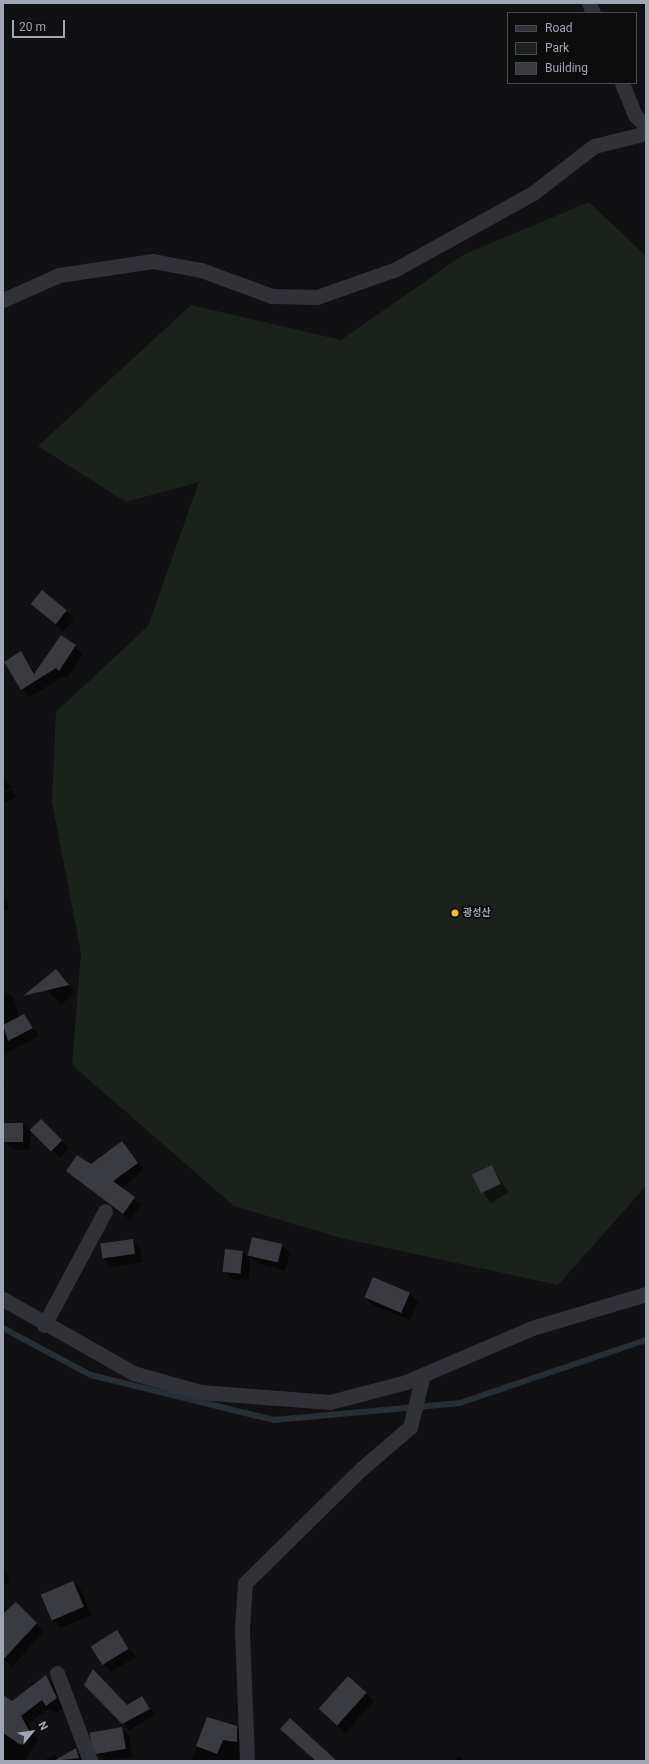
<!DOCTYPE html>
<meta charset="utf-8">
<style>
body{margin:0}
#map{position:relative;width:649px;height:1764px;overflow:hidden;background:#111012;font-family:Roboto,"Noto Sans KR",sans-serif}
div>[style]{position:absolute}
.green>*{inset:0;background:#1b221c}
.shadow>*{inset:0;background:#0007;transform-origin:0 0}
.stream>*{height:5.5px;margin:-2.75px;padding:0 2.75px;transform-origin:2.75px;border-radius:2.75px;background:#262e36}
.building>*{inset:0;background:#3a3b40;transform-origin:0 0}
.street>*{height:15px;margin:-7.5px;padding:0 7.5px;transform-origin:7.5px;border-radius:7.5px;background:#313237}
.dots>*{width:11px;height:11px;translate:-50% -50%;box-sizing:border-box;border:2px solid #0c0c0d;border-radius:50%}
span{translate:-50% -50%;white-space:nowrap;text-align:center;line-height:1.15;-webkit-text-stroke:3.5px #0c0c0d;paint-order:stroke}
.poi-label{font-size:10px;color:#a1a6b4;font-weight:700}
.left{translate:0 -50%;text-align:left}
.frame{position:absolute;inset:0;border:4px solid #a1a6b4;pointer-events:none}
.legend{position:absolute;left:507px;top:12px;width:130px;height:72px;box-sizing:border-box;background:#0c0c0d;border:1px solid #484a50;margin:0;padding:5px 7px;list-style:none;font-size:12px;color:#a1a6b4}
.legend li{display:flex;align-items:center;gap:8px;height:20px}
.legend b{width:20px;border:1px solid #484a50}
.north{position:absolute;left:12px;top:1712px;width:40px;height:40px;-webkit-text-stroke:3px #0c0c0d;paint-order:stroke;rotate:61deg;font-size:11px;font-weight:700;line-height:16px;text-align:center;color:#a1a6b4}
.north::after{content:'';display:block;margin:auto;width:14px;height:18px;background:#a1a6b4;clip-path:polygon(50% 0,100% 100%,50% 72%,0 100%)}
.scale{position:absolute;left:12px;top:20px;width:53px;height:18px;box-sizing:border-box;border:2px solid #a1a6b4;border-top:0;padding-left:5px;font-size:12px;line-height:14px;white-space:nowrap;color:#a1a6b4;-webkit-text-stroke:3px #0c0c0d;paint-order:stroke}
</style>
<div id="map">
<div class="green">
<div style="clip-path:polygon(589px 202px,646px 256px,646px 1186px,558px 1285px,341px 1238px,234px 1206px,72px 1065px,81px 953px,52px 802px,56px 712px,148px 626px,199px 482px,126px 502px,38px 446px,191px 305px,341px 340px,463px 255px)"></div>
</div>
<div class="shadow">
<div style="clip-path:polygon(31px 604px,66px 611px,74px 619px,63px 632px)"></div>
<div style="clip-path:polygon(61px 636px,83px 654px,67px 678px,64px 676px,30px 697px,22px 689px,21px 653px,36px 673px)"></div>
<div style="clip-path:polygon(3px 776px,12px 788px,3px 792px)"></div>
<div style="clip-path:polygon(12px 790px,16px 798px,3px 803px,3px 794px)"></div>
<div style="clip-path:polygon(3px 887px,9px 910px,4px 911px,3px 971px)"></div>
<div style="clip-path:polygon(61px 977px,75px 992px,61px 1005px,40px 982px)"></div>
<div style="clip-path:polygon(3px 991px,14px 998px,19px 1018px,24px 1015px,39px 1036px,3px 1055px)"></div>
<div style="clip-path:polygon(3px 1079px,6px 1085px,3px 1087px)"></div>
<div style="left:41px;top:1120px;width:40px;height:13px;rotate:46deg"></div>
<div style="clip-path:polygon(23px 1124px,31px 1132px,30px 1150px,13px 1150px,5px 1142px)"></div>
<div style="clip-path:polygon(122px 1142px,144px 1170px,121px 1188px,141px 1205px,130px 1220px,68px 1171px,91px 1165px)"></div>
<div style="left:492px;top:1166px;width:31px;height:21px;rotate:58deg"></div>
<div style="clip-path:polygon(253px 1238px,282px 1245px,290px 1253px,285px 1271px,257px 1263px,250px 1257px,249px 1280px,233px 1279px,225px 1271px,242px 1252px,248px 1257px)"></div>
<div style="clip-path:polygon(132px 1240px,140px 1248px,143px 1262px,112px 1267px,104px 1259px,102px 1246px)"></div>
<div style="clip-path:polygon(373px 1278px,410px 1294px,418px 1302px,410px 1320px,373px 1305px,365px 1297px)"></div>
<div style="clip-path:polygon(3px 1567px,10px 1582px,3px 1585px)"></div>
<div style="clip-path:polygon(73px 1582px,81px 1590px,91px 1615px,60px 1628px,52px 1620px,42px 1595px)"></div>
<div style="clip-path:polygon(16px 1603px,44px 1632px,12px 1666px,3px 1659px,3px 1620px)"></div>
<div style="clip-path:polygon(117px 1631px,136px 1657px,111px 1672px,104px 1665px)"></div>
<div style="clip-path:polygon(46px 1677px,54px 1684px,67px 1714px,61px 1709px,55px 1713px,49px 1708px,28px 1724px,38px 1740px,24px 1761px,3px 1761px,3px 1696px,12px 1702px,33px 1686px,30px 1682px,36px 1684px)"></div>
<div style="clip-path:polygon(85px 1685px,127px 1706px,142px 1697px,155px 1715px,129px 1730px)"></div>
<div style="clip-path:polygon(366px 1694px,374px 1701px,345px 1733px,328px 1716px)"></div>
<div style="clip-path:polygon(208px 1719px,236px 1727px,244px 1734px,245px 1761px,191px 1761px)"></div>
<div style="clip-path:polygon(121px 1728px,129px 1736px,133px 1757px,105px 1761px,98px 1754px)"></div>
<div style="clip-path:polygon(75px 1749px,85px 1761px,43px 1761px,55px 1754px,59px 1759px)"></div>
<div style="clip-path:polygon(459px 1756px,464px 1761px,455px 1761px)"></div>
</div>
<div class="stream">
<div style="left:3px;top:1328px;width:100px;rotate:28.1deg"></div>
<div style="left:91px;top:1375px;width:188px;rotate:13.8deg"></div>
<div style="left:274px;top:1420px;width:187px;rotate:-5.2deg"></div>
<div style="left:460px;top:1403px;width:196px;rotate:-18.7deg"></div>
</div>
<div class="building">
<div style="left:42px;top:590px;width:32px;height:18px;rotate:39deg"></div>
<div style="clip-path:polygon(61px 635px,76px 645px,59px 671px,56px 668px,21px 690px,4px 662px,21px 651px,34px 674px)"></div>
<div style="clip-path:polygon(56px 969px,69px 985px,23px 996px)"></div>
<div style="clip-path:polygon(24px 1014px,33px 1028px,8px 1041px,3px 1025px)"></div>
<div style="left:41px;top:1119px;width:30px;height:16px;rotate:45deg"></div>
<div style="left:4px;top:1123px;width:19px;height:19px"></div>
<div style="clip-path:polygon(122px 1141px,138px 1163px,113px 1181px,135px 1197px,123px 1214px,66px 1171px,77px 1155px,91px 1164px)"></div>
<div style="left:492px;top:1165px;width:21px;height:22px;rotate:65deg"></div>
<div style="left:252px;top:1237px;width:31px;height:19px;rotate:13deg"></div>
<div style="left:133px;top:1239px;width:15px;height:33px;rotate:82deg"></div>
<div style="left:225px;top:1249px;width:18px;height:23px;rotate:6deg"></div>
<div style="left:373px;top:1277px;width:40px;height:22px;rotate:23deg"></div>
<div style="left:73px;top:1581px;width:28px;height:35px;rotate:67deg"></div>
<div style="clip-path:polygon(16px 1602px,37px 1623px,3px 1660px,3px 1614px)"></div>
<div style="left:117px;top:1630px;width:22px;height:31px;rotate:58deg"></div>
<div style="clip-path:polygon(93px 1669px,127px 1705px,142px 1696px,150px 1709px,122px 1724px,84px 1685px)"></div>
<div style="clip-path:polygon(46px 1675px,57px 1698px,46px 1706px,42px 1700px,21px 1716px,30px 1732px,21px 1745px,3px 1733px,3px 1695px,12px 1701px)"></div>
<div style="left:348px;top:1676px;width:25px;height:44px;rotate:42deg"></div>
<div style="clip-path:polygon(207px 1717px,237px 1726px,237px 1742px,223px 1740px,217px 1754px,196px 1746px)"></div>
<div style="clip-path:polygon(290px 1718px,327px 1752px,337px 1761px,316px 1761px,280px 1729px)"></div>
<div style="left:122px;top:1727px;width:22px;height:33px;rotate:80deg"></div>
<div style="clip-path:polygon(76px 1748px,79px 1758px,54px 1761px)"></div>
</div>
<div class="street">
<div style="left:589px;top:3px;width:11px;rotate:68deg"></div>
<div style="left:622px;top:83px;width:35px;rotate:68deg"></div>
<div style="left:635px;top:115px;width:16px;rotate:45deg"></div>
<div style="left:3px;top:300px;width:61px;rotate:-24.1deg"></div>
<div style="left:59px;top:275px;width:95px;rotate:-8.5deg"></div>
<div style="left:153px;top:261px;width:49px;rotate:10.6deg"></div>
<div style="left:201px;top:270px;width:76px;rotate:20.1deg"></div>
<div style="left:272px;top:296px;width:45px;rotate:1.3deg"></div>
<div style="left:317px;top:297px;width:84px;rotate:-19.5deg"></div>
<div style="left:396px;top:269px;width:157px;rotate:-29deg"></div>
<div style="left:533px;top:193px;width:77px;rotate:-37.6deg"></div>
<div style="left:594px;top:146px;width:54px;rotate:-14deg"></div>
<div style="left:3px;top:1299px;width:150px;rotate:29.6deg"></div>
<div style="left:133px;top:1373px;width:70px;rotate:15.8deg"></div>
<div style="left:200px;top:1392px;width:130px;rotate:4.4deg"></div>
<div style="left:330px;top:1402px;width:79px;rotate:-14.7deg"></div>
<div style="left:406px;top:1382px;width:137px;rotate:-23.2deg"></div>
<div style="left:532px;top:1328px;width:119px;rotate:-16.6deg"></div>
<div style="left:44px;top:1325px;width:129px;rotate:-61.8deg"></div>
<div style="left:57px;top:1673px;width:94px;rotate:69.4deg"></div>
<div style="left:247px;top:1761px;width:133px;rotate:-92.2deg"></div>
<div style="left:242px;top:1628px;width:45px;rotate:-86.2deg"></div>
<div style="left:245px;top:1583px;width:163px;rotate:-44.5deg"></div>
<div style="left:361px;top:1469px;width:65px;rotate:-40.6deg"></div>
<div style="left:410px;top:1427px;width:54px;rotate:-76deg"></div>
</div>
<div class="dots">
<div style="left:455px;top:913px;background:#fcbd1e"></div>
</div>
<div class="poi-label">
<span class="left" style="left:463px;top:913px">광성산</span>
</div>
<div class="frame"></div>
<ul class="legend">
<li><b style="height:5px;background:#313237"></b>Road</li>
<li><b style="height:11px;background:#1b221c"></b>Park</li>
<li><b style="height:11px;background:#3a3b40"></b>Building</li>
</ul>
<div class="north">N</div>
<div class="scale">20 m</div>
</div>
